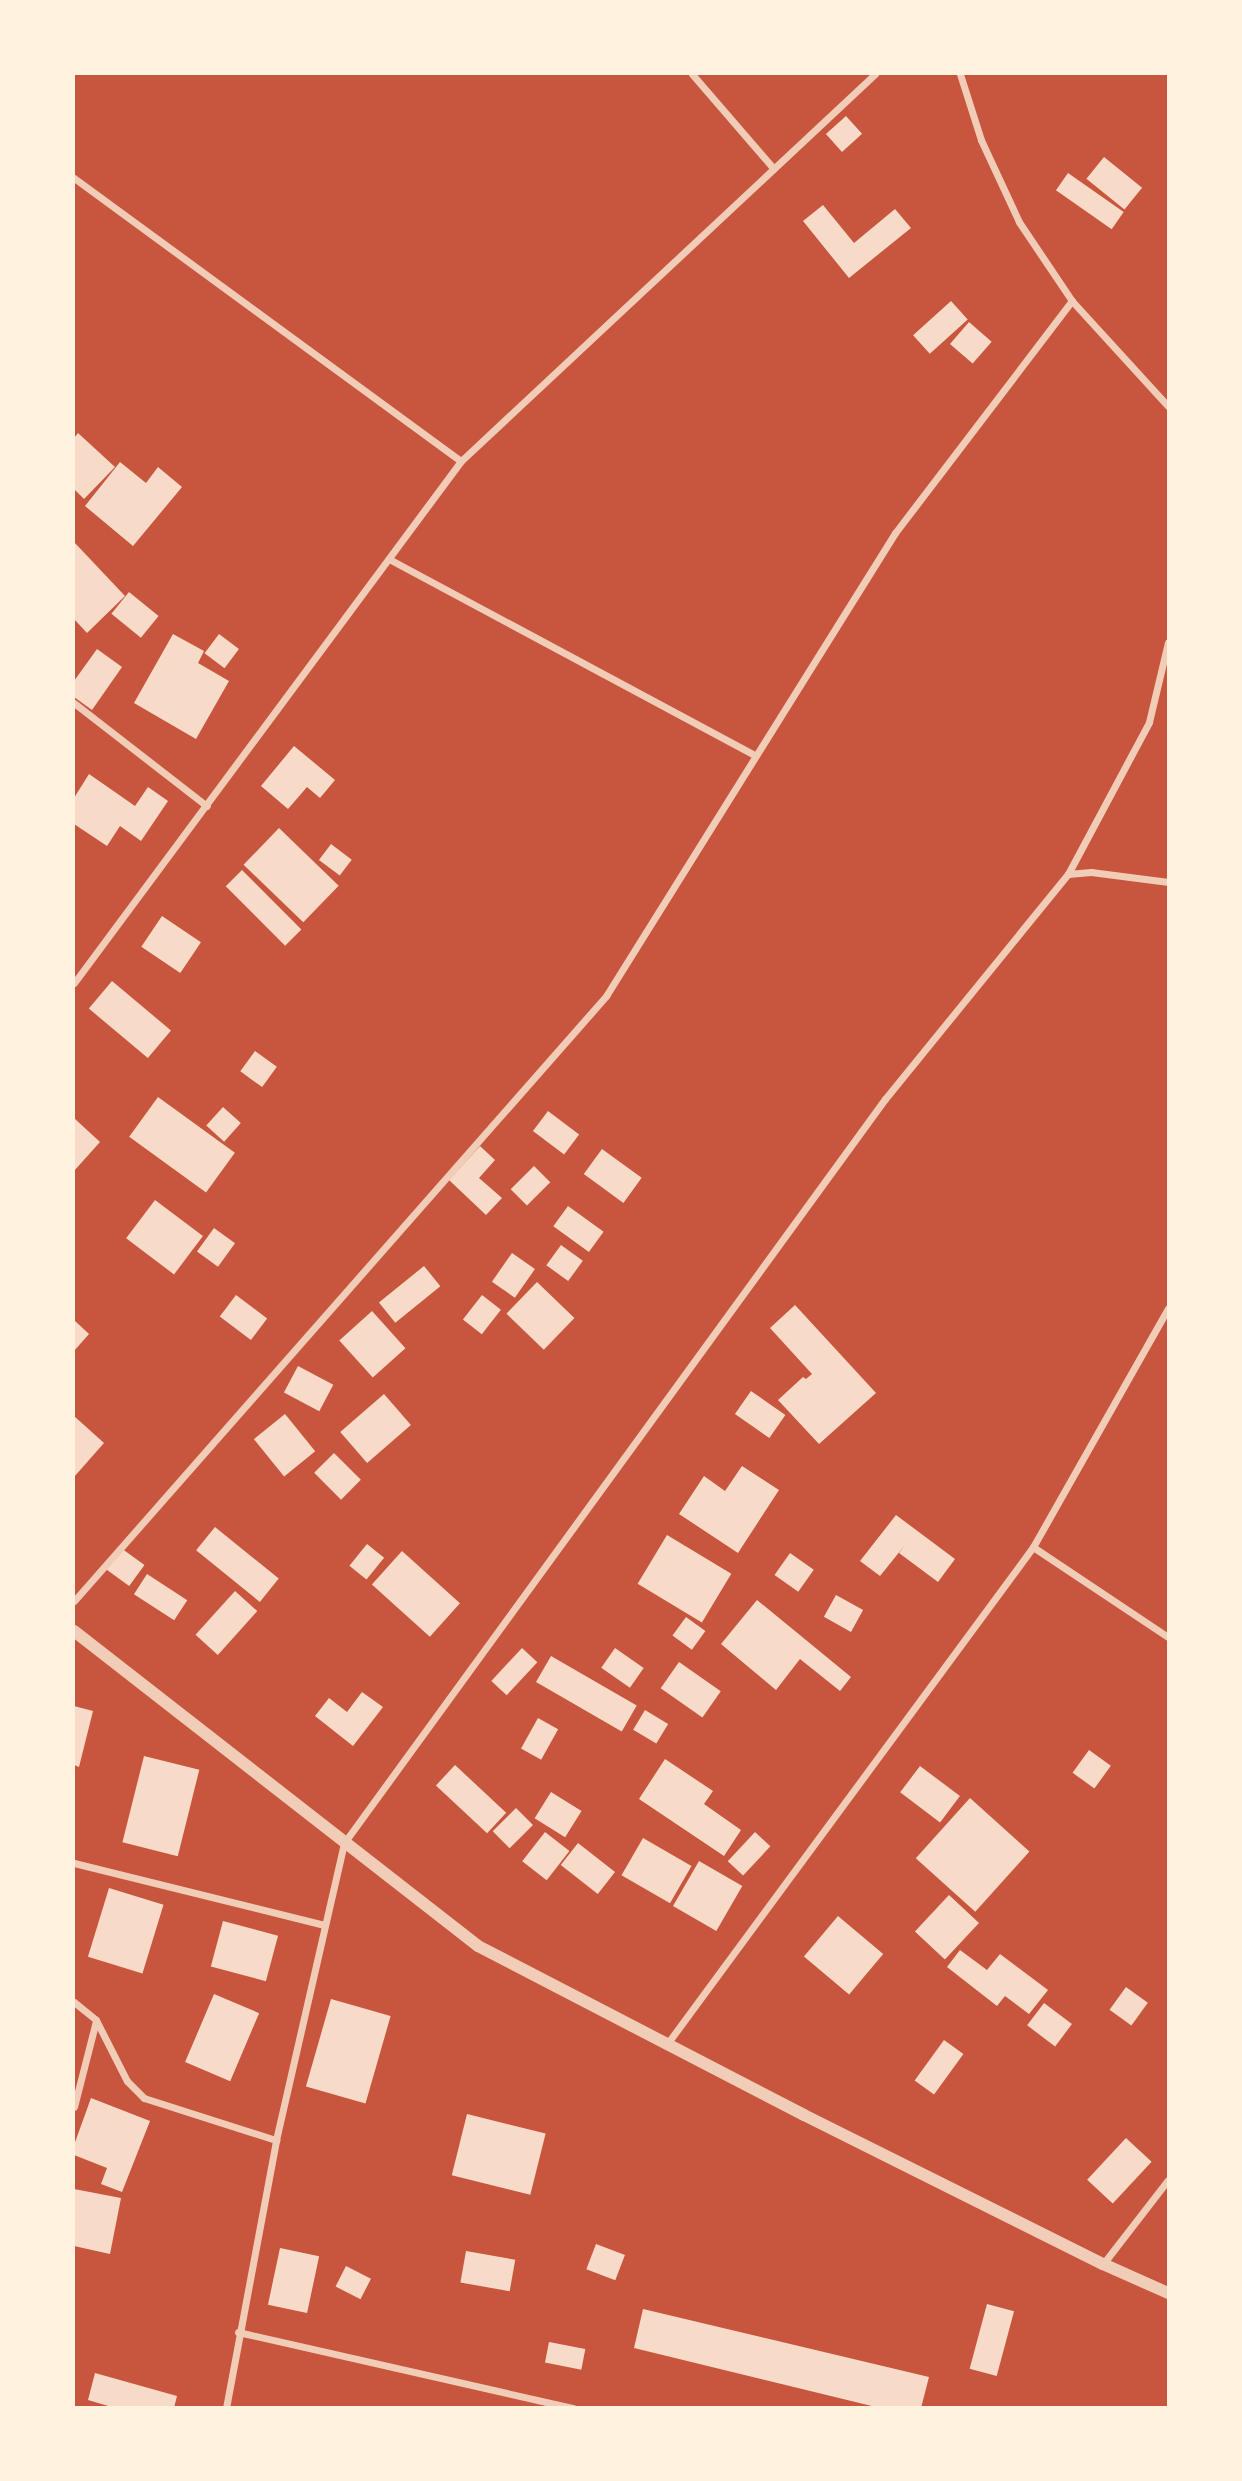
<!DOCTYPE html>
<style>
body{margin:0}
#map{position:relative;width:1242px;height:2481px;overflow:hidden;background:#c8553d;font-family:"Fira Sans Condensed",sans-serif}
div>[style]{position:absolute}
.building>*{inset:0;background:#f7dbc8;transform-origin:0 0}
.minor>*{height:7px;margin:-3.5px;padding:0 3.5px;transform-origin:3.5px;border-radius:3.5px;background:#f1ccb7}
.tertiary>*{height:12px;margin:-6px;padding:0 6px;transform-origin:6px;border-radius:6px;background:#f1ccb7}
span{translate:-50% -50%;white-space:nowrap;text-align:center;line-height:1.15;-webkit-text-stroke:5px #fff3e0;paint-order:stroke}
.frame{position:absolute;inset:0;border:75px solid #fff3e0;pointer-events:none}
</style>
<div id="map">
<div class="building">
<div style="left:846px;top:116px;width:24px;height:27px;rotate:48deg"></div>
<div style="left:1104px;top:157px;width:49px;height:28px;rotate:39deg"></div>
<div style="left:1068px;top:173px;width:68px;height:21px;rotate:35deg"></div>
<div style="clip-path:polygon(823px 205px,854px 243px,895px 209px,911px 228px,849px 278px,803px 221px)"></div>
<div style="left:951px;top:301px;width:25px;height:51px;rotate:48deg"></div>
<div style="left:969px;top:322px;width:30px;height:29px;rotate:41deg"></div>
<div style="clip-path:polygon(78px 433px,115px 467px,84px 499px,74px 489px,74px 438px)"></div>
<div style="clip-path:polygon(120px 462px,146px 483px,158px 467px,182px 487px,133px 546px,85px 506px)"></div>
<div style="clip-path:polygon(74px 542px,125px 596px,87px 633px,74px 619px)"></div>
<div style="left:129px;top:592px;width:38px;height:28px;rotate:39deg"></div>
<div style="clip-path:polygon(173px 634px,204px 651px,198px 663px,229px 681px,196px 739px,134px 703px)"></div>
<div style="left:219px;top:634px;width:25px;height:24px;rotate:37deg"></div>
<div style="clip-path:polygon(97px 649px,122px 667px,92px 710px,74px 697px,74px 681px)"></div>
<div style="clip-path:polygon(294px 746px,335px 780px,320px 798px,307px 787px,288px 809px,261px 786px)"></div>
<div style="clip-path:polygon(89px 774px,135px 806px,148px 787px,168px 801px,141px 841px,120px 826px,107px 846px,74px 824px,74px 798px)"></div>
<div style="left:279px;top:828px;width:83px;height:51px;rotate:44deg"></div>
<div style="left:331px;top:844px;width:26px;height:20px;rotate:37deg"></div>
<div style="left:242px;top:870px;width:84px;height:23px;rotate:45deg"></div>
<div style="left:162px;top:916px;width:47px;height:37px;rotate:34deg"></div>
<div style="left:112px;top:981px;width:77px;height:36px;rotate:40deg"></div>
<div style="left:255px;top:1051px;width:27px;height:25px;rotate:36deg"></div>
<div style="left:158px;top:1097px;width:95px;height:49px;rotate:36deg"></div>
<div style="left:223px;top:1107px;width:24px;height:25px;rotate:42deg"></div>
<div style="left:548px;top:1111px;width:39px;height:25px;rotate:37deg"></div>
<div style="clip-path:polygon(74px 1118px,100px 1142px,74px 1171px)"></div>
<div style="clip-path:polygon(480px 1146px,495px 1160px,479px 1178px,502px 1198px,486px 1215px,449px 1180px)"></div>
<div style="left:602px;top:1149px;width:49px;height:31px;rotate:36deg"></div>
<div style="left:534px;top:1166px;width:23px;height:33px;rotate:45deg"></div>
<div style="left:155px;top:1200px;width:60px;height:48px;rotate:37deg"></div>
<div style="left:568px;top:1206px;width:44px;height:25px;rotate:36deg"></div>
<div style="left:214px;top:1228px;width:26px;height:29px;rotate:36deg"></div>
<div style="left:561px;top:1245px;width:27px;height:25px;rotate:36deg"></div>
<div style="left:512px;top:1253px;width:28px;height:35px;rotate:35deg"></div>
<div style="left:424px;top:1266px;width:26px;height:58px;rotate:51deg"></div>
<div style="left:537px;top:1282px;width:52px;height:44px;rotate:44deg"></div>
<div style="left:236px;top:1295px;width:39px;height:27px;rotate:37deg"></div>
<div style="left:482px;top:1295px;width:24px;height:31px;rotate:38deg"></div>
<div style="clip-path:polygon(795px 1305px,876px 1393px,819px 1444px,778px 1400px,803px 1377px,806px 1379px,812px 1374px,770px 1328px)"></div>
<div style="left:372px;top:1311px;width:50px;height:44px;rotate:48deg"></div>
<div style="clip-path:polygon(74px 1320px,89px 1334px,74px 1351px)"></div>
<div style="left:298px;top:1366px;width:40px;height:30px;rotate:28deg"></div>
<div style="left:751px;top:1391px;width:42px;height:28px;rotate:35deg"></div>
<div style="left:384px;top:1394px;width:41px;height:58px;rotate:49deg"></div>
<div style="left:285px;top:1414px;width:48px;height:40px;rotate:51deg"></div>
<div style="clip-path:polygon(74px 1416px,104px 1443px,74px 1477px)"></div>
<div style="left:334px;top:1453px;width:38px;height:28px;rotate:45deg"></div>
<div style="clip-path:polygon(742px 1466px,779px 1490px,738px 1553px,679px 1514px,704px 1476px,725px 1491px)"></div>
<div style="clip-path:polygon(896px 1515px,955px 1559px,938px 1582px,899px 1553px,905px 1545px,880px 1576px,860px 1561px)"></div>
<div style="left:215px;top:1527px;width:82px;height:30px;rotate:39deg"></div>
<div style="left:667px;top:1535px;width:75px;height:57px;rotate:31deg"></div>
<div style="left:367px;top:1544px;width:22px;height:28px;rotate:39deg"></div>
<div style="left:121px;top:1548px;width:29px;height:26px;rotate:36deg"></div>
<div style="left:402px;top:1551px;width:78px;height:45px;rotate:42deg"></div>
<div style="left:790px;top:1553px;width:29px;height:27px;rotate:35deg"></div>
<div style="left:147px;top:1574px;width:48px;height:24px;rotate:33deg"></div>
<div style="left:235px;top:1591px;width:30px;height:59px;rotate:42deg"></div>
<div style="left:836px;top:1595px;width:31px;height:25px;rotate:29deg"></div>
<div style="clip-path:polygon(757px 1600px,851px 1677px,840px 1691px,800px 1659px,776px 1690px,721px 1644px)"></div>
<div style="left:686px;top:1617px;width:24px;height:23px;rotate:36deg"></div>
<div style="left:522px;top:1648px;width:21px;height:45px;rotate:43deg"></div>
<div style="left:615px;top:1648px;width:35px;height:24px;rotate:35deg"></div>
<div style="left:551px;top:1656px;width:99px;height:30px;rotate:30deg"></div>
<div style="left:679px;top:1662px;width:51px;height:32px;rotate:35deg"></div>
<div style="clip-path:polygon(362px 1692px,383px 1707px,353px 1746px,315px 1716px,329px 1698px,347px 1712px)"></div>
<div style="clip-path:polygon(74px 1706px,93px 1711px,79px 1767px,74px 1765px)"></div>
<div style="left:645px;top:1710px;width:27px;height:23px;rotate:31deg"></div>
<div style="left:538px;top:1718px;width:23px;height:35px;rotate:29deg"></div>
<div style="left:1089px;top:1750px;width:27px;height:28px;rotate:36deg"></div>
<div style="left:144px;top:1756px;width:57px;height:89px;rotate:14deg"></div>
<div style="clip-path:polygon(665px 1759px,713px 1791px,704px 1804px,741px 1830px,724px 1856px,639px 1799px)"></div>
<div style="left:455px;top:1765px;width:70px;height:28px;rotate:43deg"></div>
<div style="left:920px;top:1766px;width:50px;height:33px;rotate:37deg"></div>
<div style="left:551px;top:1792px;width:36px;height:31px;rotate:32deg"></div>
<div style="left:970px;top:1798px;width:80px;height:81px;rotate:42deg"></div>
<div style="left:516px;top:1808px;width:24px;height:33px;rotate:45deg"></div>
<div style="left:545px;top:1832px;width:31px;height:37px;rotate:38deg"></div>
<div style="left:755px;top:1832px;width:21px;height:40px;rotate:43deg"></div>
<div style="left:643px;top:1838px;width:56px;height:43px;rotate:30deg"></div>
<div style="left:578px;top:1843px;width:47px;height:28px;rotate:38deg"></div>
<div style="left:699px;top:1861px;width:50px;height:52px;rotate:30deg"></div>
<div style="left:109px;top:1888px;width:57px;height:72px;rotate:17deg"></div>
<div style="left:949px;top:1895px;width:41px;height:50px;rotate:43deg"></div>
<div style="left:838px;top:1916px;width:59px;height:53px;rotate:40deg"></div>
<div style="left:223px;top:1921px;width:57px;height:47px;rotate:15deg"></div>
<div style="clip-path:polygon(960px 1950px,987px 1970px,1000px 1954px,1048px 1990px,1029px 2014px,1005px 1996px,997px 2006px,947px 1967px)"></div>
<div style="left:1126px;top:1987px;width:27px;height:28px;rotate:36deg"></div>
<div style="left:214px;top:1994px;width:49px;height:74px;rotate:23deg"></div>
<div style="left:331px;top:1999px;width:62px;height:91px;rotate:16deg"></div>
<div style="left:1044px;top:2003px;width:35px;height:28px;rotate:37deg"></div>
<div style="left:944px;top:2040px;width:24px;height:50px;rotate:36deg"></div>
<div style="clip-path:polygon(91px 2098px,150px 2121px,122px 2192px,101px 2184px,107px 2168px,74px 2155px,74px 2145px)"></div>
<div style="left:467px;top:2114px;width:81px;height:63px;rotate:14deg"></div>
<div style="left:1126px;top:2138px;width:35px;height:57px;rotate:43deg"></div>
<div style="clip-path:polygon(74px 2189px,121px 2198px,110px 2254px,74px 2246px)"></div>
<div style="left:596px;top:2244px;width:31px;height:27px;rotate:21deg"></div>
<div style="left:280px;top:2248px;width:40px;height:58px;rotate:12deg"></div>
<div style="left:466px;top:2251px;width:50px;height:32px;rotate:10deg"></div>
<div style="left:346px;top:2266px;width:28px;height:23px;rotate:27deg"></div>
<div style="left:987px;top:2304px;width:28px;height:67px;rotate:15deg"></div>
<div style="clip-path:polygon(643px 2309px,929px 2377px,921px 2408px,880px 2408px,634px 2348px)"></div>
<div style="left:549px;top:2342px;width:37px;height:21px;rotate:11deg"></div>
<div style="clip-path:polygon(95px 2373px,177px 2396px,174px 2408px,115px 2408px,88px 2400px)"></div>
</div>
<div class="minor">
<div style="left:692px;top:74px;width:125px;rotate:49.2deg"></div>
<div style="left:960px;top:74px;width:69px;rotate:72.3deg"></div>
<div style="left:981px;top:140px;width:90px;rotate:65.1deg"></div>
<div style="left:1019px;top:222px;width:95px;rotate:56.1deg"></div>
<div style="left:1072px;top:301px;width:142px;rotate:47.6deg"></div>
<div style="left:74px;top:178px;width:479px;rotate:36.2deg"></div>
<div style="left:389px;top:559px;width:415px;rotate:28.2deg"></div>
<div style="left:74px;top:703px;width:168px;rotate:37.8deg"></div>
<div style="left:1068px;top:874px;width:172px;rotate:-61.9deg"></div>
<div style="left:1149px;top:722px;width:82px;rotate:-76.6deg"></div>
<div style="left:74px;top:983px;width:650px;rotate:-53.45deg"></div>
<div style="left:461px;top:461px;width:567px;rotate:-43.07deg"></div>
<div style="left:1033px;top:1547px;width:162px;rotate:33.7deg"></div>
<div style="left:74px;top:1601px;width:806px;rotate:-48.67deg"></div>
<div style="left:606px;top:996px;width:546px;rotate:-58.03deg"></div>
<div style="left:895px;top:533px;width:292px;rotate:-52.7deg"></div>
<div style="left:74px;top:1863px;width:258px;rotate:13.9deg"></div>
<div style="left:74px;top:2002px;width:28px;rotate:39deg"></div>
<div style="left:96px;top:2020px;width:68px;rotate:63.1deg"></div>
<div style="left:127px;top:2081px;width:24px;rotate:45deg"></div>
<div style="left:144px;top:2098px;width:139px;rotate:17.7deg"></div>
<div style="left:667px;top:2044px;width:617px;rotate:-53.63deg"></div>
<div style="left:1033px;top:1547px;width:274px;rotate:-60.5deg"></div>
<div style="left:74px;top:2107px;width:89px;rotate:-75.7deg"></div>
<div style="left:1103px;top:2264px;width:106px;rotate:-52.3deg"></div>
<div style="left:238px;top:2332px;width:344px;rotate:12.8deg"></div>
<div style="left:226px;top:2408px;width:273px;rotate:-79.4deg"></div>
<div style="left:276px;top:2140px;width:305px;rotate:-77.1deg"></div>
<div style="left:344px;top:1843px;width:920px;rotate:-53.98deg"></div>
<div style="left:885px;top:1099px;width:290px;rotate:-50.9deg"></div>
<div style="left:1068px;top:874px;width:23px;rotate:-5deg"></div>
<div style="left:1091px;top:872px;width:78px;rotate:7.4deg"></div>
</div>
<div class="tertiary">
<div style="left:74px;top:1631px;width:512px;rotate:37.94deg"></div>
<div style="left:478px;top:1946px;width:367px;rotate:27.4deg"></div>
<div style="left:804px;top:2115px;width:334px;rotate:26.5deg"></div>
<div style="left:1103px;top:2264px;width:71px;rotate:24deg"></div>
</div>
<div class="frame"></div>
</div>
